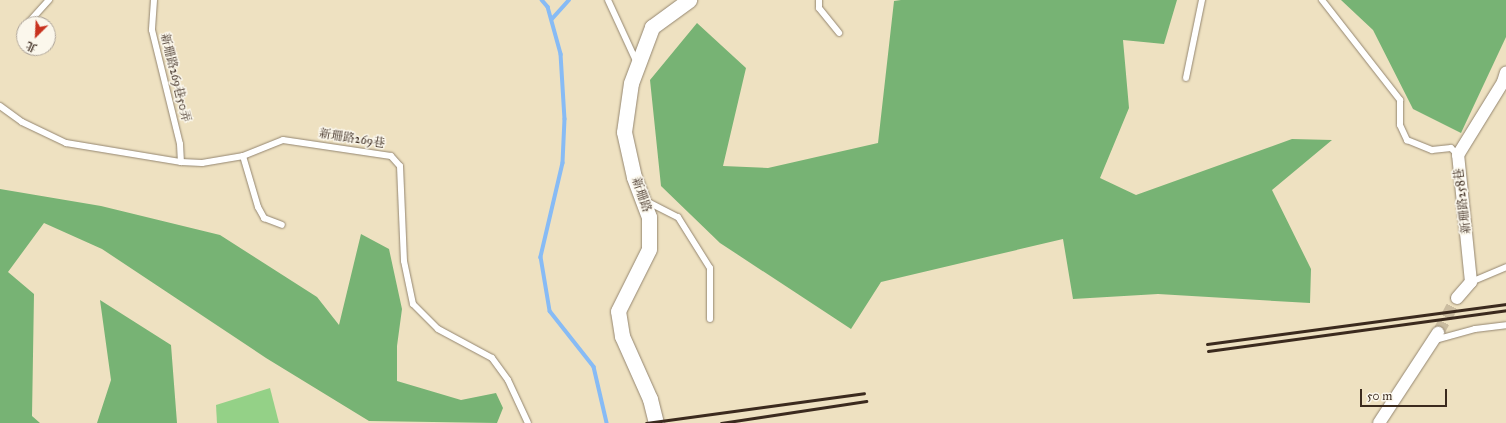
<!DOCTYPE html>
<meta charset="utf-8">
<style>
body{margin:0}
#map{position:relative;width:1506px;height:423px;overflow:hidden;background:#eee1c1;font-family:"IM FELL Great Primer","Noto Serif TC",serif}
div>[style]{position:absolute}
.green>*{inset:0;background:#94d187}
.forest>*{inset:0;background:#77b374}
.stream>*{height:3.5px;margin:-1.75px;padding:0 1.75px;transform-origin:1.75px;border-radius:1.75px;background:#87bbf5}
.minor-tunnel>*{height:12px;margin-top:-6px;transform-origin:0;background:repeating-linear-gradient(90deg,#cabca0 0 12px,transparent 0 18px)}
.roads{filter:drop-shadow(0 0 1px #948670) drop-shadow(0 0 1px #948670)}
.service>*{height:6px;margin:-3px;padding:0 3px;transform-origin:3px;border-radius:3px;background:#fff}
.minor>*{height:12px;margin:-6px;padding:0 6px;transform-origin:6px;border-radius:6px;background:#fff}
.tertiary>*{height:15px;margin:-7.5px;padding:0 7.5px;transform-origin:7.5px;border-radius:7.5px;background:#fff}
.rail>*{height:3px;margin:-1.5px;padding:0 1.5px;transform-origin:1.5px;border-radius:1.5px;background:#3b2a1e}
span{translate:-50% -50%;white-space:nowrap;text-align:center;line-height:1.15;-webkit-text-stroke:3px #fbf7ec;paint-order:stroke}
.street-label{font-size:12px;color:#3b2a1e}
.north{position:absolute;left:16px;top:16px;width:40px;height:40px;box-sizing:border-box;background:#fbf7ec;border:1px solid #aea59a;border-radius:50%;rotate:204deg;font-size:11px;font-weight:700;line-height:16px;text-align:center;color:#3b2a1e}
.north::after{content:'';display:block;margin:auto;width:14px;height:18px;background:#c8321e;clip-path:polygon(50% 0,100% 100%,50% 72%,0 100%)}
.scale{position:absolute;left:1360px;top:389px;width:87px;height:18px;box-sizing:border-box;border:2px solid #3b2a1e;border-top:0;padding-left:5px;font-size:12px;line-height:14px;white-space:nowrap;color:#3b2a1e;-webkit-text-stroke:3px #fbf7ec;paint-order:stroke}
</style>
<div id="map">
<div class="green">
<div style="clip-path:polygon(270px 388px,279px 423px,217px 423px,216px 405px)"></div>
</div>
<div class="forest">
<div style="clip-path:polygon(901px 0,1177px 0,1164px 44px,1123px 40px,1129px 108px,1100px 178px,1136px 195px,1292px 139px,1332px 140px,1272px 190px,1311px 269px,1310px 303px,1158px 294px,1073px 299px,1063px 239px,881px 282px,851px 329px,720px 243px,661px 186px,650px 80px,697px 23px,746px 68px,723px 166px,768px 168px,878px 143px,894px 1px)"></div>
<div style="clip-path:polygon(1341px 0,1506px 0,1506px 37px,1461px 133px,1413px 109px,1373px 30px)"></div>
<div style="clip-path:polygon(0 189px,101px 206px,220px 235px,317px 297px,339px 325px,361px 234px,389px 249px,402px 309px,397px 346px,397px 381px,461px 400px,496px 393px,503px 408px,497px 423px,369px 421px,266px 358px,102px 249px,44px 223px,8px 272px,34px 294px,32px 416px,40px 423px,0 423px)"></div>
<div style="clip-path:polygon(100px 300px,171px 345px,177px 423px,97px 423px,111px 380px)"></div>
</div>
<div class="stream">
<div style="left:542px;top:0;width:9px;rotate:49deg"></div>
<div style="left:548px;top:7px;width:49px;rotate:74.5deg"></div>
<div style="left:561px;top:54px;width:65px;rotate:86.5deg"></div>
<div style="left:565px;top:119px;width:44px;rotate:92.6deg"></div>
<div style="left:563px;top:163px;width:97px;rotate:103.2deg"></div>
<div style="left:541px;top:257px;width:55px;rotate:80.5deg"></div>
<div style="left:550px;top:311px;width:71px;rotate:51.8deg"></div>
<div style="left:594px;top:367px;width:57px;rotate:76.9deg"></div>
<div style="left:552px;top:19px;width:25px;rotate:-48deg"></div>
</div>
<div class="minor-tunnel">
<div style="left:1438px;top:333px;width:40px;rotate:-62deg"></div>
</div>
<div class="roads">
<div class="service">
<div style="left:154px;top:0;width:30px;rotate:94deg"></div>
<div style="left:152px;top:30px;width:117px;rotate:76.2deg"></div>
<div style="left:180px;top:144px;width:18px;rotate:87deg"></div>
<div style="left:608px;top:0;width:67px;rotate:65.3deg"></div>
<div style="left:819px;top:0;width:8px;rotate:90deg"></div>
<div style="left:819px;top:8px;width:32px;rotate:51deg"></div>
<div style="left:1322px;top:0;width:127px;rotate:52deg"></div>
<div style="left:1400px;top:100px;width:25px;rotate:90deg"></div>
<div style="left:1400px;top:125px;width:17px;rotate:65deg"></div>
<div style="left:1407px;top:140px;width:27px;rotate:22deg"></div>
<div style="left:1432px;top:150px;width:19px;rotate:-6deg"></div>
<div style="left:1451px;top:148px;width:10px;rotate:45deg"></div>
<div style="left:29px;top:22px;width:30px;rotate:-48deg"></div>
<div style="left:1186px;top:78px;width:80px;rotate:-78.4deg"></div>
<div style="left:0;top:106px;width:27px;rotate:36deg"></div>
<div style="left:22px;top:122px;width:49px;rotate:25.5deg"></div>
<div style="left:66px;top:143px;width:117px;rotate:9.4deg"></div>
<div style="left:181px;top:162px;width:21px;rotate:3deg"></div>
<div style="left:202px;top:163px;width:42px;rotate:-9.7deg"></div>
<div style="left:243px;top:156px;width:43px;rotate:-21.8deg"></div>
<div style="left:283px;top:140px;width:109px;rotate:8.4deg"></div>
<div style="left:391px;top:156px;width:13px;rotate:48deg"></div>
<div style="left:400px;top:166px;width:95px;rotate:87.6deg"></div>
<div style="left:404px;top:261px;width:44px;rotate:78.2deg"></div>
<div style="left:413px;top:304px;width:35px;rotate:45deg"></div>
<div style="left:438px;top:329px;width:61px;rotate:28.2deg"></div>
<div style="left:492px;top:358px;width:27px;rotate:54deg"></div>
<div style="left:508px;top:380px;width:47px;rotate:65.1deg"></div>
<div style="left:243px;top:156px;width:53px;rotate:73.6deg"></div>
<div style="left:258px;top:207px;width:13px;rotate:61deg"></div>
<div style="left:264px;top:218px;width:19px;rotate:21deg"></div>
<div style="left:646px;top:201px;width:36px;rotate:27deg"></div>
<div style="left:678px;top:217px;width:60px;rotate:57.9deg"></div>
<div style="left:710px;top:268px;width:51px;rotate:90deg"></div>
<div style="left:1471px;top:282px;width:38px;rotate:-23deg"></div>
<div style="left:1435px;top:340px;width:41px;rotate:-15.4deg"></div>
<div style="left:1475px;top:329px;width:31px;rotate:-7deg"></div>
</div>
<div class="minor">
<div style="left:1457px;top:298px;width:21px;rotate:-49deg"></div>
<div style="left:1471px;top:282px;width:128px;rotate:-95.8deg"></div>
<div style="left:1458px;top:155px;width:86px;rotate:-58.3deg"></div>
<div style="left:1503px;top:82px;width:10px;rotate:-73deg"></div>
<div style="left:1379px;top:423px;width:108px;rotate:-56.8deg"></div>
</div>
<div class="tertiary">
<div style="left:656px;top:423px;width:25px;rotate:-104deg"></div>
<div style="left:650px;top:399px;width:69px;rotate:-114deg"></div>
<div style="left:622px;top:336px;width:25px;rotate:-99deg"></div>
<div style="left:618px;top:311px;width:69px;rotate:-63.4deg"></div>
<div style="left:649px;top:249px;width:32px;rotate:-90deg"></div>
<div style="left:649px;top:217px;width:43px;rotate:-110.6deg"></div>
<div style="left:634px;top:177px;width:46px;rotate:-102.5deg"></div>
<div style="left:624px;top:132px;width:49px;rotate:-81.9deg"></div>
<div style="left:631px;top:83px;width:60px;rotate:-69.4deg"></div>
<div style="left:652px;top:27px;width:46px;rotate:-36.1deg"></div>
</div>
</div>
<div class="rail">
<div style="left:1207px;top:344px;width:302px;rotate:-7.6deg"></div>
<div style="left:1208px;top:351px;width:301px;rotate:-7.8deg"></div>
<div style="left:646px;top:423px;width:220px;rotate:-7.8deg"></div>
<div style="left:721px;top:423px;width:147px;rotate:-8.6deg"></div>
</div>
<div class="street-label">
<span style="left:175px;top:78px;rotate:76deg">新珊路269巷50弄</span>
<span style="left:352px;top:139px;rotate:9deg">新珊路269巷</span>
<span style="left:641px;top:195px;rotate:71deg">新珊路</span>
<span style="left:1463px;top:201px;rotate:-97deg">新珊路258巷</span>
</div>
<div class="north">北</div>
<div class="scale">50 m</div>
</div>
